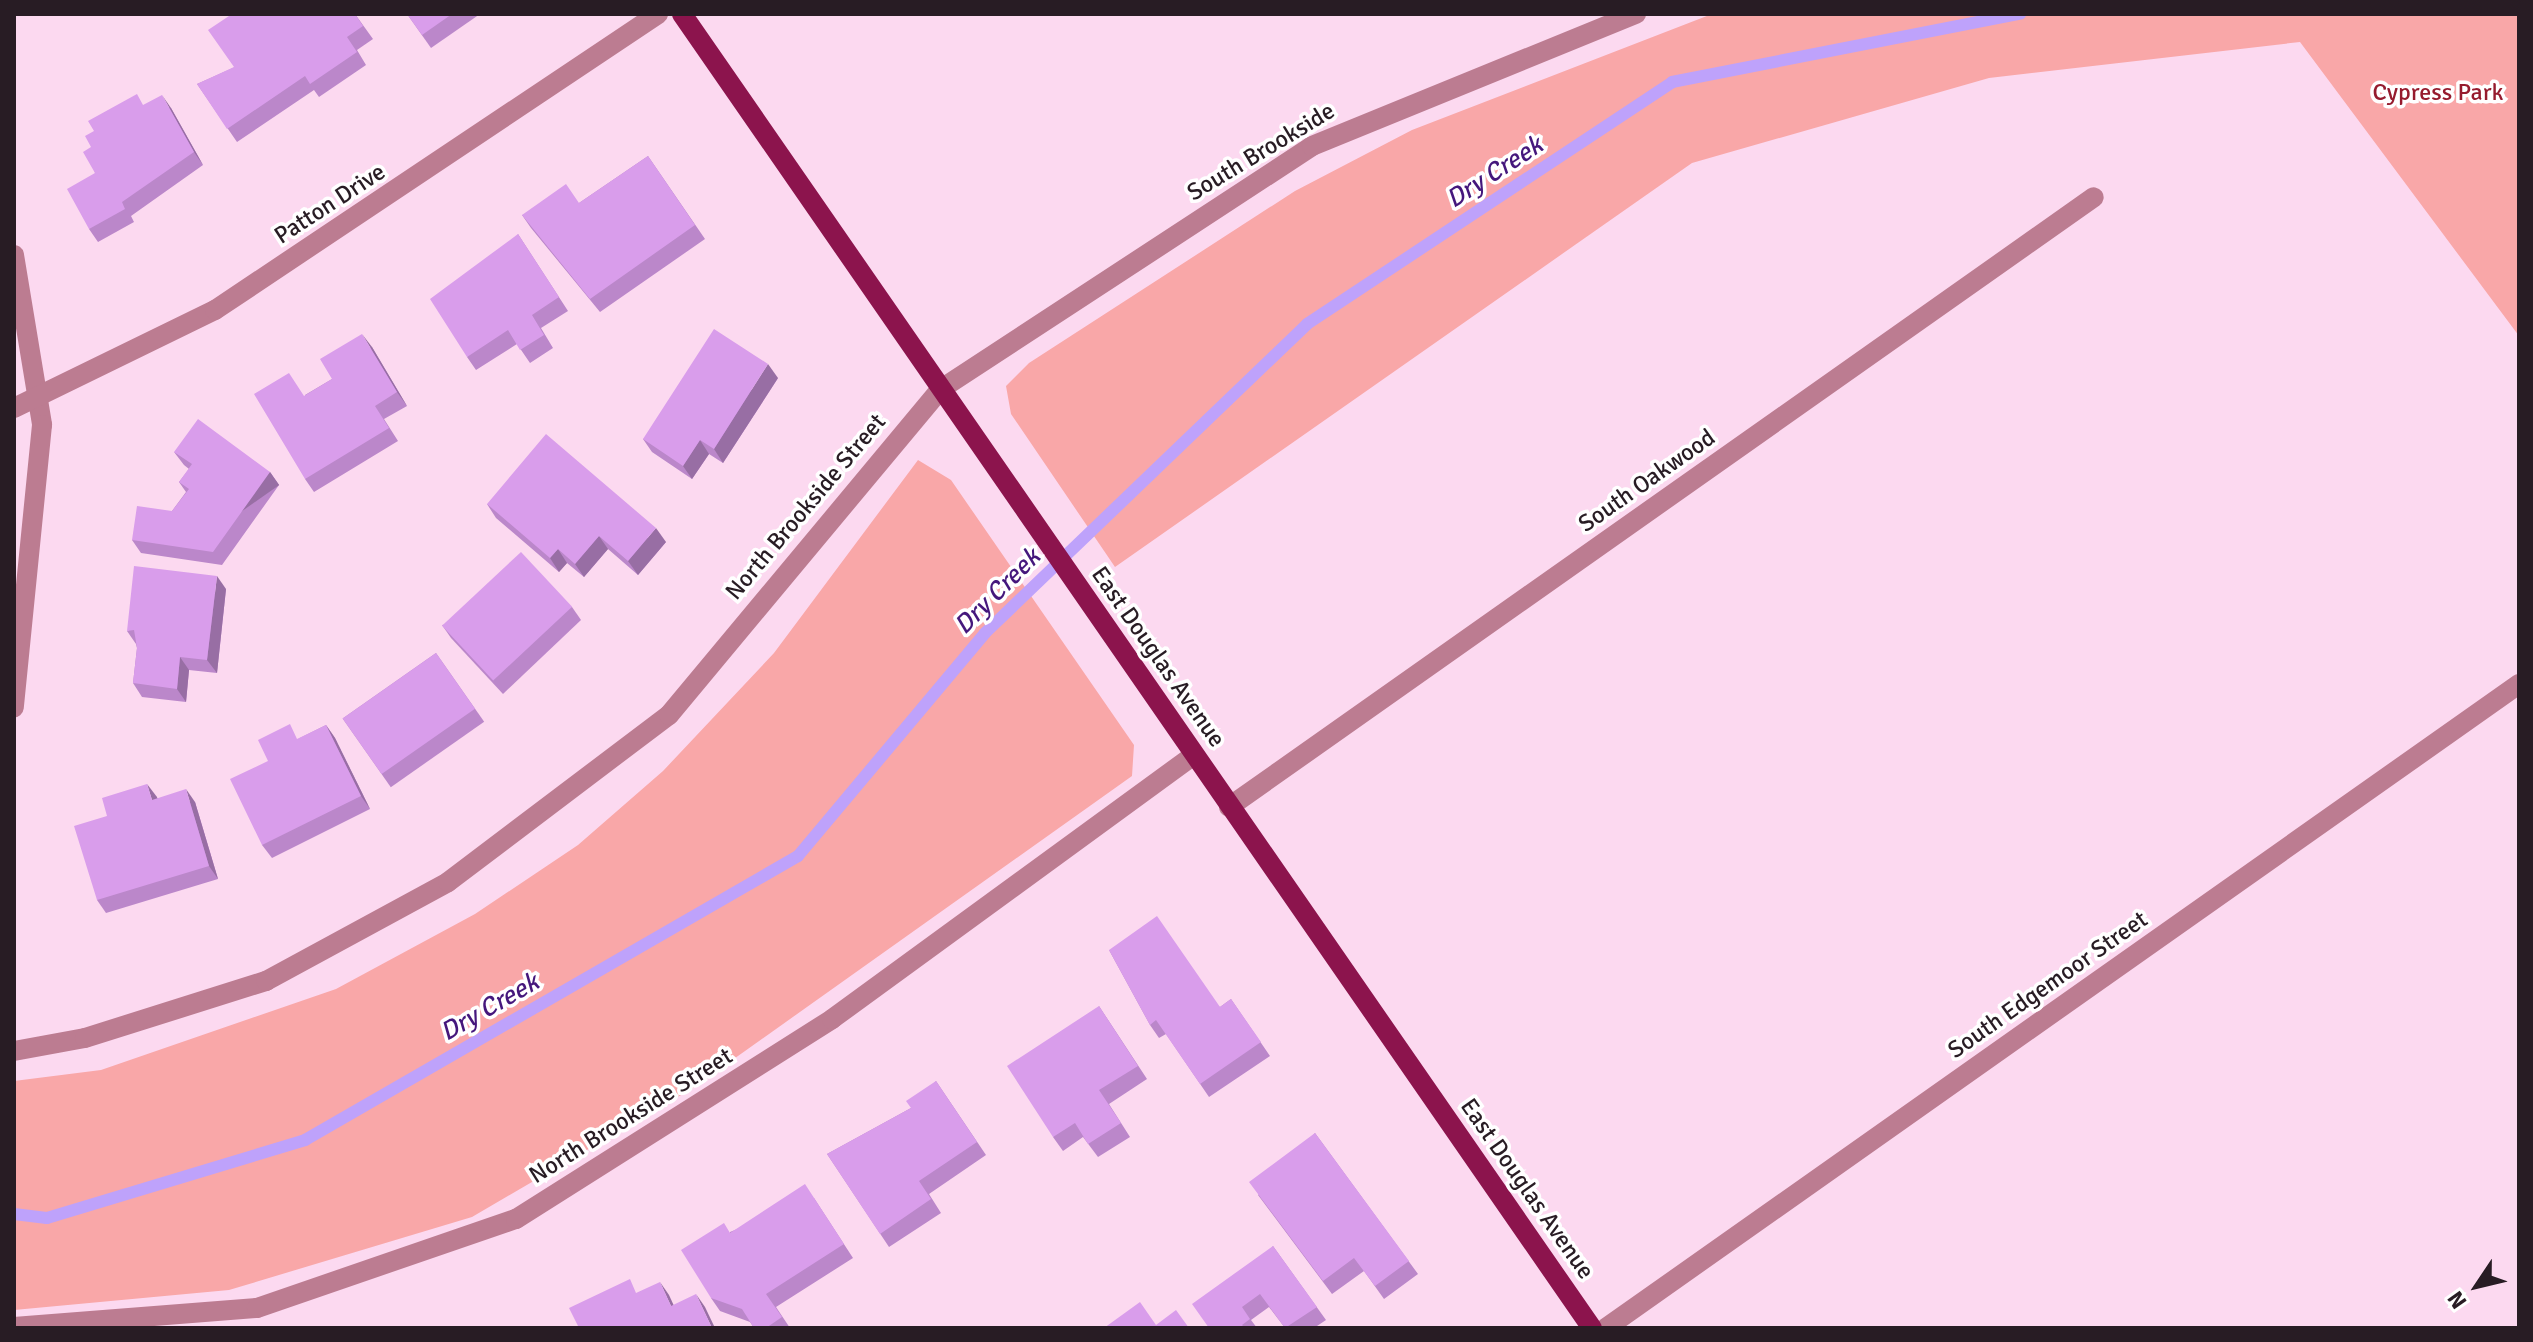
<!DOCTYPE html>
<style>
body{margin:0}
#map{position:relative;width:2533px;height:1342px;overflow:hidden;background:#fcd9f0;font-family:Signika,sans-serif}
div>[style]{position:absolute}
.green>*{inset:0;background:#f9a7a8}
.stream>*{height:12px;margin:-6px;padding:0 6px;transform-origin:6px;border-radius:6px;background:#bea2fb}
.minor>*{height:20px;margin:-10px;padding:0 10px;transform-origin:10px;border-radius:10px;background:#bc7c91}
.major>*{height:20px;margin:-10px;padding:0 10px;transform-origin:10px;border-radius:10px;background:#8c144d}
.wall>*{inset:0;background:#bb87ca;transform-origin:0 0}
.shaded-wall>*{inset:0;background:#986ea4;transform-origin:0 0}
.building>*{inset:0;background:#d99deb;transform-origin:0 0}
span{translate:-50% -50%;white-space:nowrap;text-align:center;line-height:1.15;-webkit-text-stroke:7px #fff;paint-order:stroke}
.park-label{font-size:24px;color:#961b2e}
.street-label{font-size:24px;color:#281c24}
.water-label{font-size:26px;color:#45177c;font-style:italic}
.frame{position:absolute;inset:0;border:16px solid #281c24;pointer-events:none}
.north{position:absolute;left:2437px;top:1246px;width:80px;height:80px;-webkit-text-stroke:6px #fff;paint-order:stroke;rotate:235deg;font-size:22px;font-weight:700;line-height:32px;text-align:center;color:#281c24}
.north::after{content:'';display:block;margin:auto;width:28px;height:36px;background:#281c24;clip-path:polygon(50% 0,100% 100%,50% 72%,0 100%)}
</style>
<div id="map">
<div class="green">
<div style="clip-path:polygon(1712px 14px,2519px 14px,2519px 336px,2300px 42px,1989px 78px,1692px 163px,1115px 567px,1011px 414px,1006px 386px,1029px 363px,1295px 191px,1412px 130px)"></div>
<div style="clip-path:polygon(918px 460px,951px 480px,1134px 745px,1132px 776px,693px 1088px,472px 1217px,229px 1290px,14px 1310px,14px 1081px,101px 1070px,336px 989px,475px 914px,578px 845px,663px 771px,774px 653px)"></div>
</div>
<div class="stream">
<div style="left:14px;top:1214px;width:33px;rotate:7deg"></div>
<div style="left:47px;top:1218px;width:270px;rotate:-16.8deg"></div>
<div style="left:305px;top:1140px;width:569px;rotate:-29.94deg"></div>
<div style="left:798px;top:856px;width:291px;rotate:-50deg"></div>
<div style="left:985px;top:633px;width:446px;rotate:-43.8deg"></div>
<div style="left:1307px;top:324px;width:438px;rotate:-33.5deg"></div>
<div style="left:1672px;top:82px;width:355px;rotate:-11.1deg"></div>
</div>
<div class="minor">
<div style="left:14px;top:255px;width:172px;rotate:80.6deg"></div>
<div style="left:42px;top:425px;width:284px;rotate:95.7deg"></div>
<div style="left:14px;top:408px;width:224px;rotate:-26deg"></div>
<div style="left:215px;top:310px;width:533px;rotate:-33.75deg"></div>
<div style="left:1229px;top:807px;width:1058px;rotate:-35.19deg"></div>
<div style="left:14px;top:1051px;width:72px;rotate:-10.4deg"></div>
<div style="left:85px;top:1038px;width:190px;rotate:-17.5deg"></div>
<div style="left:266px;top:981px;width:207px;rotate:-28.5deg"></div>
<div style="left:448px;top:882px;width:277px;rotate:-37.1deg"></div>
<div style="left:669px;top:715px;width:425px;rotate:-50.2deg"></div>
<div style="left:941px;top:389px;width:443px;rotate:-33.2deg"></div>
<div style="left:1312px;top:146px;width:350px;rotate:-22.2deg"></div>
<div style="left:14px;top:1327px;width:244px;rotate:-4.5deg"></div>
<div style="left:257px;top:1308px;width:274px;rotate:-19deg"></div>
<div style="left:516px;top:1219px;width:374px;rotate:-32.3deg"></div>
<div style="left:832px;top:1019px;width:448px;rotate:-36.1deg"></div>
<div style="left:1606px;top:1328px;width:1117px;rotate:-35.2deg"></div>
</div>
<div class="major">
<div style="left:682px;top:14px;width:1598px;rotate:55.3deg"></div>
</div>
<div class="wall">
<div style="clip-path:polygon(355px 14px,373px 39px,357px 50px,366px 65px,319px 97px,314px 90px,237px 142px,197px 84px)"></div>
<div style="clip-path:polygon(407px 14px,480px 14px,431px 48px)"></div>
<div style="clip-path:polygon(145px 105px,171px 108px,203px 165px,131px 216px,134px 222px,98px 242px,89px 229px,95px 173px,91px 147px)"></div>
<div style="clip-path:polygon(648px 156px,705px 239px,600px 312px,531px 228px,522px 215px,579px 203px)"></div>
<div style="clip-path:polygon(518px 234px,568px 311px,541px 328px,553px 348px,530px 363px,517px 344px,476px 370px,467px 357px)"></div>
<div style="clip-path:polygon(372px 347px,407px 406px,384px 419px,398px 441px,314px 492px,305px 479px,305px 395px,332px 379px)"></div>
<div style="clip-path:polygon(778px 378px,723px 463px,709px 454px,692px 479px,652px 452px,643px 439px)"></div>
<div style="clip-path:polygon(174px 452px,270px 472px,279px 485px,222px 565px,141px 553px,132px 540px,172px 511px,186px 492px,179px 482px,189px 469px,184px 465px)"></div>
<div style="clip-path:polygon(487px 504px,666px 542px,638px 575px,608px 549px,584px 577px,567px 563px,559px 572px,496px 518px)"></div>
<div style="clip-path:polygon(226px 589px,217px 673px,189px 670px,186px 702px,142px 697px,133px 683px,137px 648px,136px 644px,127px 631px)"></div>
<div style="clip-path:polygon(572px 607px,581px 620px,503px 694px,451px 638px,442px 625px)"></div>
<div style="left:436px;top:653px;width:84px;height:114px;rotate:55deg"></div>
<div style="clip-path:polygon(326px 725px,335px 738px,370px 809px,272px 858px,262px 845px,268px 761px,300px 738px)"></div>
<div style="clip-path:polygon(157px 798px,195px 802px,218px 879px,106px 913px,97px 900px,107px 816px)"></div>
<div style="clip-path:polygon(1109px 950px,1220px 1007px,1231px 999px,1270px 1056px,1209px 1097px,1166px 1034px,1159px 1038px,1150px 1025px)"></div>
<div style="clip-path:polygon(1099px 1006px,1147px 1079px,1109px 1104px,1130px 1137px,1098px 1157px,1083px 1137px,1063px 1151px,1053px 1137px)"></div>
<div style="clip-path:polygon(936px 1081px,986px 1155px,929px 1194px,941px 1213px,889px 1247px,827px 1154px,911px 1108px)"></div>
<div style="clip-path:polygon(1315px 1133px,1418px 1274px,1384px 1299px,1364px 1271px,1332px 1294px,1258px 1195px)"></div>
<div style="clip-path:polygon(814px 1198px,853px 1258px,776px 1307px,790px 1328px,754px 1328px,750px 1322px,720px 1311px,711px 1298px,730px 1232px)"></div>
<div style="clip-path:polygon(1273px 1246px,1326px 1320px,1314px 1328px,1285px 1328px,1269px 1307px,1251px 1320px,1257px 1328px,1209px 1328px)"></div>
</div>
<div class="shaded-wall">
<div style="clip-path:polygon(162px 95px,171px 108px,203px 165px,194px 152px)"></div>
<div style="clip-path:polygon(362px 334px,372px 347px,407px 406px,397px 392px)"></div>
<div style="clip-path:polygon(768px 364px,778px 378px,723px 463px,714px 449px)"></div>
<div style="clip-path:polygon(700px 440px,709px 454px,692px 479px,683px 466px)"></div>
<div style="left:270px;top:472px;width:16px;height:98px;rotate:55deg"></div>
<div style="clip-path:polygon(656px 528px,666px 542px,638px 575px,628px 561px)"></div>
<div style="clip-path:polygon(599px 536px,608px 549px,584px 577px,575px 564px)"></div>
<div style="clip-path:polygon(558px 549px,567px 563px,559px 572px,550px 558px)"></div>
<div style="clip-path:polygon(217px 576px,226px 589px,217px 673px,207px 660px)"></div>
<div style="clip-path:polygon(180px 657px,189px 670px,186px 702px,177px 689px)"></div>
<div style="clip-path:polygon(326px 725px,335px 738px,370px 809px,361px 796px)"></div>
<div style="clip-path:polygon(147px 784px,157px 797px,161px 813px,152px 800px)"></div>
<div style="clip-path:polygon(186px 789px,195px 802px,218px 879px,209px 866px)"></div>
<div style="clip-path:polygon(660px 1282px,669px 1295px,680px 1319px,671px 1306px)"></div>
<div style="clip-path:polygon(696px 1294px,705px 1307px,715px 1328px,712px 1328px)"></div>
</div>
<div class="building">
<div style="clip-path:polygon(232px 14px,355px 14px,363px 26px,347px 37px,357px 52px,310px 84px,305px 76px,227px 129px,197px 84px,234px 67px,208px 30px)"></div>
<div style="clip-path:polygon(407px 14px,452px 14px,422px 35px)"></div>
<div style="clip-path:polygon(137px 94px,143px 105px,162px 95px,194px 152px,122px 202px,125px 209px,89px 229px,67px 189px,95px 173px,83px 152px,91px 147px,85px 136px,94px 131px,88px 121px)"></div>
<div style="clip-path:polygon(648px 156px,695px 225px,590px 299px,522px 215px,566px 184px,579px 203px)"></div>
<div style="clip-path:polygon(518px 234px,559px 297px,532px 315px,544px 335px,520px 350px,508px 330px,467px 357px,430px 299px)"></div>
<div style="clip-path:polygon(714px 329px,768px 364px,714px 449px,700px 440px,683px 466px,643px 439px)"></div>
<div style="clip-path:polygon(362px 334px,397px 392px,375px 406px,389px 428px,305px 479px,254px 394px,289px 373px,304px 396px,332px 379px,320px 359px)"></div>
<div style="clip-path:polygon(198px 419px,270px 472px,213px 552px,132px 540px,137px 506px,172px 511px,189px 489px,179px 482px,192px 464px,174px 452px)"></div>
<div style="clip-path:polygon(546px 434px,656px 528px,628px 561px,599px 536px,575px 564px,558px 549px,550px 558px,487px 504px)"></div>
<div style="left:521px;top:552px;width:75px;height:108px;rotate:47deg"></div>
<div style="clip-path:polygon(134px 566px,217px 576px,207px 660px,180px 657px,177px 689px,133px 683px,137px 648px,134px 630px,127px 631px)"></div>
<div style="left:436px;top:653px;width:68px;height:114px;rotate:55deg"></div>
<div style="clip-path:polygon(290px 724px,297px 739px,326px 725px,361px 796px,262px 845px,230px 779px,268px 761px,258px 740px)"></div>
<div style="clip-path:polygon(147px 784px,152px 800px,186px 789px,209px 866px,97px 900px,74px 826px,107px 816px,102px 798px)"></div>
<div style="clip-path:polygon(1157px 916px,1220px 1007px,1231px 999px,1261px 1042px,1200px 1084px,1156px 1020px,1150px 1025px,1109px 950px)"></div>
<div style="clip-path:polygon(1099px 1006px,1138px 1066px,1099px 1090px,1121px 1123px,1088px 1144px,1075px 1123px,1053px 1137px,1007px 1066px)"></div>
<div style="clip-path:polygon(936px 1081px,977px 1142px,919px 1181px,931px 1199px,880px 1234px,827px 1154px,911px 1108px,906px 1101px)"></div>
<div style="clip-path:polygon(1315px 1133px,1409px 1261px,1375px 1286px,1354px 1258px,1323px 1281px,1249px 1182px)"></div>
<div style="clip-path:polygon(805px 1184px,844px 1244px,766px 1294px,782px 1317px,766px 1328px,754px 1328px,742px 1309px,711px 1298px,681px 1250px,724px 1223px,730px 1233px)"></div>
<div style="clip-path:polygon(1273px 1246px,1317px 1307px,1285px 1328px,1260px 1294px,1242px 1307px,1250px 1319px,1242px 1325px,1245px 1328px,1209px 1328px,1192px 1304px)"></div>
<div style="clip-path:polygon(630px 1279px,636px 1293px,660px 1282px,671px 1306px,696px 1294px,712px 1328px,574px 1328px,578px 1326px,569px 1308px)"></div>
<div style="clip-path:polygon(1140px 1302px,1156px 1325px,1176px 1310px,1189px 1328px,1104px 1328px)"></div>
</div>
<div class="park-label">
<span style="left:2438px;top:93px">Cypress Park</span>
</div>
<div class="street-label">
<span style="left:1261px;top:152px;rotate:-31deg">South Brookside</span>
<span style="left:330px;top:204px;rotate:-33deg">Patton Drive</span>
<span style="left:1647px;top:481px;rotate:-35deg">South Oakwood</span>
<span style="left:806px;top:507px;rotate:-50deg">North Brookside Street</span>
<span style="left:1158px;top:657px;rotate:55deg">East Douglas Avenue</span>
<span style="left:2048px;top:985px;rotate:-35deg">South Edgemoor Street</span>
<span style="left:631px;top:1116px;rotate:-32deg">North Brookside Street</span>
<span style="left:1527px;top:1189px;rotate:55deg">East Douglas Avenue</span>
</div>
<div class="water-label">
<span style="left:1495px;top:173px;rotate:-33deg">Dry Creek</span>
<span style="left:998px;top:592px;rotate:-45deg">Dry Creek</span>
<span style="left:490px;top:1008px;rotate:-30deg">Dry Creek</span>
</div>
<div class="frame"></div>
<div class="north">N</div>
</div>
